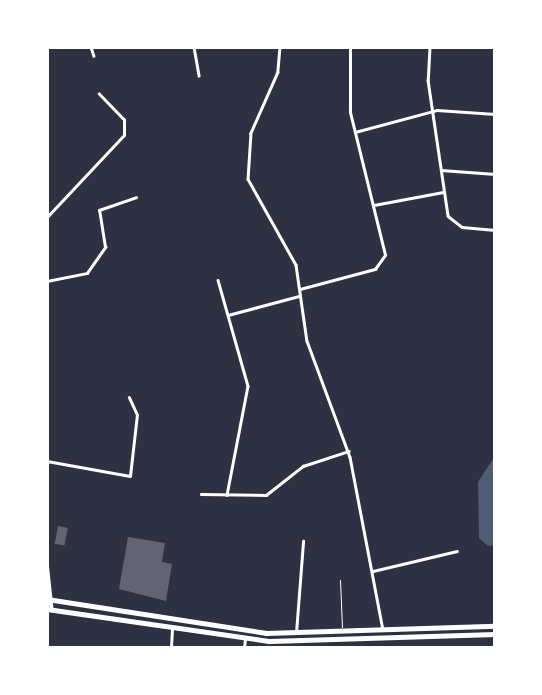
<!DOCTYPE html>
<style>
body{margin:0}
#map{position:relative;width:542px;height:695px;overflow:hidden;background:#2d3142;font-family:Overpass,sans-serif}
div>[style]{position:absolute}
.water>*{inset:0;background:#4f5d75}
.building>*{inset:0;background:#626471;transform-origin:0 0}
.service>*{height:1px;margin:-0.5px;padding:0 0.5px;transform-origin:0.5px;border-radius:0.5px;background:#fff}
.minor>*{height:2.5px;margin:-1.25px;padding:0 1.25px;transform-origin:1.25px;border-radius:1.25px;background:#fff}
.tertiary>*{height:3.5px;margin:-1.75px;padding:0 1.75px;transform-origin:1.75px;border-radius:1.75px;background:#fff}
.trunk>*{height:4.5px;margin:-2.25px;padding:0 2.25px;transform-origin:2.25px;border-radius:2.25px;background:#fff}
span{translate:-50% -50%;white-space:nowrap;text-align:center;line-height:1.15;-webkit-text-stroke:7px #fff;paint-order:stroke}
.frame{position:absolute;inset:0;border:49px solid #fff;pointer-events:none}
</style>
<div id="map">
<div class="water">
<div style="clip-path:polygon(495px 456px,495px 545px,488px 546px,479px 538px,478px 482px)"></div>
</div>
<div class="building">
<div style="left:58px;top:526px;width:10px;height:18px;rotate:11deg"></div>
<div style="clip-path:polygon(128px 537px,165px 543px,162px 562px,172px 564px,166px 601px,119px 589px)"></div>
</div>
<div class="service">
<div style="left:340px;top:580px;width:47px;rotate:87.6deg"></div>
</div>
<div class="minor">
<div style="left:91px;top:47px;width:9px;rotate:72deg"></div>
<div style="left:194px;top:47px;width:29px;rotate:80deg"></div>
<div style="left:280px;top:47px;width:25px;rotate:95deg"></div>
<div style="left:278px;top:72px;width:67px;rotate:113.9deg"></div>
<div style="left:251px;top:133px;width:46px;rotate:93.7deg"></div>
<div style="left:248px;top:179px;width:98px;rotate:60.8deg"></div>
<div style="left:296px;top:265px;width:77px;rotate:81.8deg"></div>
<div style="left:307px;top:341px;width:124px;rotate:69.7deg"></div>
<div style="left:350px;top:457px;width:176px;rotate:79.2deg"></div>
<div style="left:430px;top:47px;width:33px;rotate:93deg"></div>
<div style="left:428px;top:80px;width:137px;rotate:81.6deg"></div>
<div style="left:448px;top:216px;width:18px;rotate:38deg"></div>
<div style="left:462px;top:227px;width:33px;rotate:5deg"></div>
<div style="left:355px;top:132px;width:85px;rotate:-15deg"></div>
<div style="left:437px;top:110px;width:58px;rotate:3.9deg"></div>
<div style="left:441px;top:170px;width:54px;rotate:4.2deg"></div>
<div style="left:374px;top:205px;width:70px;rotate:-10.7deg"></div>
<div style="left:47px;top:217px;width:112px;rotate:-46.8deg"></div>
<div style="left:124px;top:135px;width:15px;rotate:-90deg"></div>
<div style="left:124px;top:120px;width:36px;rotate:-134deg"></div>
<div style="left:218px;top:280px;width:110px;rotate:74.2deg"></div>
<div style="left:248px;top:386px;width:111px;rotate:100.9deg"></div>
<div style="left:47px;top:281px;width:41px;rotate:-11.3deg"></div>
<div style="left:87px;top:273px;width:32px;rotate:-55deg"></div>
<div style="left:105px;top:247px;width:37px;rotate:-99deg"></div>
<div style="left:99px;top:210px;width:39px;rotate:-19deg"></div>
<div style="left:300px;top:289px;width:78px;rotate:-14.9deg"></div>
<div style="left:375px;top:269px;width:17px;rotate:-54deg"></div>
<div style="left:385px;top:255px;width:147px;rotate:-103.8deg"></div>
<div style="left:350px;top:112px;width:65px;rotate:-90deg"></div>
<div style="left:228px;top:315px;width:73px;rotate:-15deg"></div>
<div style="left:47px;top:461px;width:84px;rotate:10.2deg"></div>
<div style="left:130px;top:476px;width:61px;rotate:-83.5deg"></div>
<div style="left:137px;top:415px;width:19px;rotate:-115deg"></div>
<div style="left:201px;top:494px;width:65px;rotate:0.9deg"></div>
<div style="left:266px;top:495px;width:47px;rotate:-38.1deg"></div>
<div style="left:303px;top:466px;width:48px;rotate:-18.1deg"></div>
<div style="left:373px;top:571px;width:86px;rotate:-13.4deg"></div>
<div style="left:296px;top:633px;width:92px;rotate:-85.6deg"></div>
<div style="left:171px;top:648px;width:19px;rotate:-87deg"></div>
<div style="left:244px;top:648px;width:9px;rotate:-84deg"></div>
</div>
<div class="tertiary">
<div style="left:47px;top:562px;width:47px;rotate:83.9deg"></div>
</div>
<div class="trunk">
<div style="left:47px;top:599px;width:222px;rotate:8.8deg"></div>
<div style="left:266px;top:633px;width:229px;rotate:-1.8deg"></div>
<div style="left:47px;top:609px;width:225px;rotate:8.2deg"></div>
<div style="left:270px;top:641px;width:225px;rotate:-1.8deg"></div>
</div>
<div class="frame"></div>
</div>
